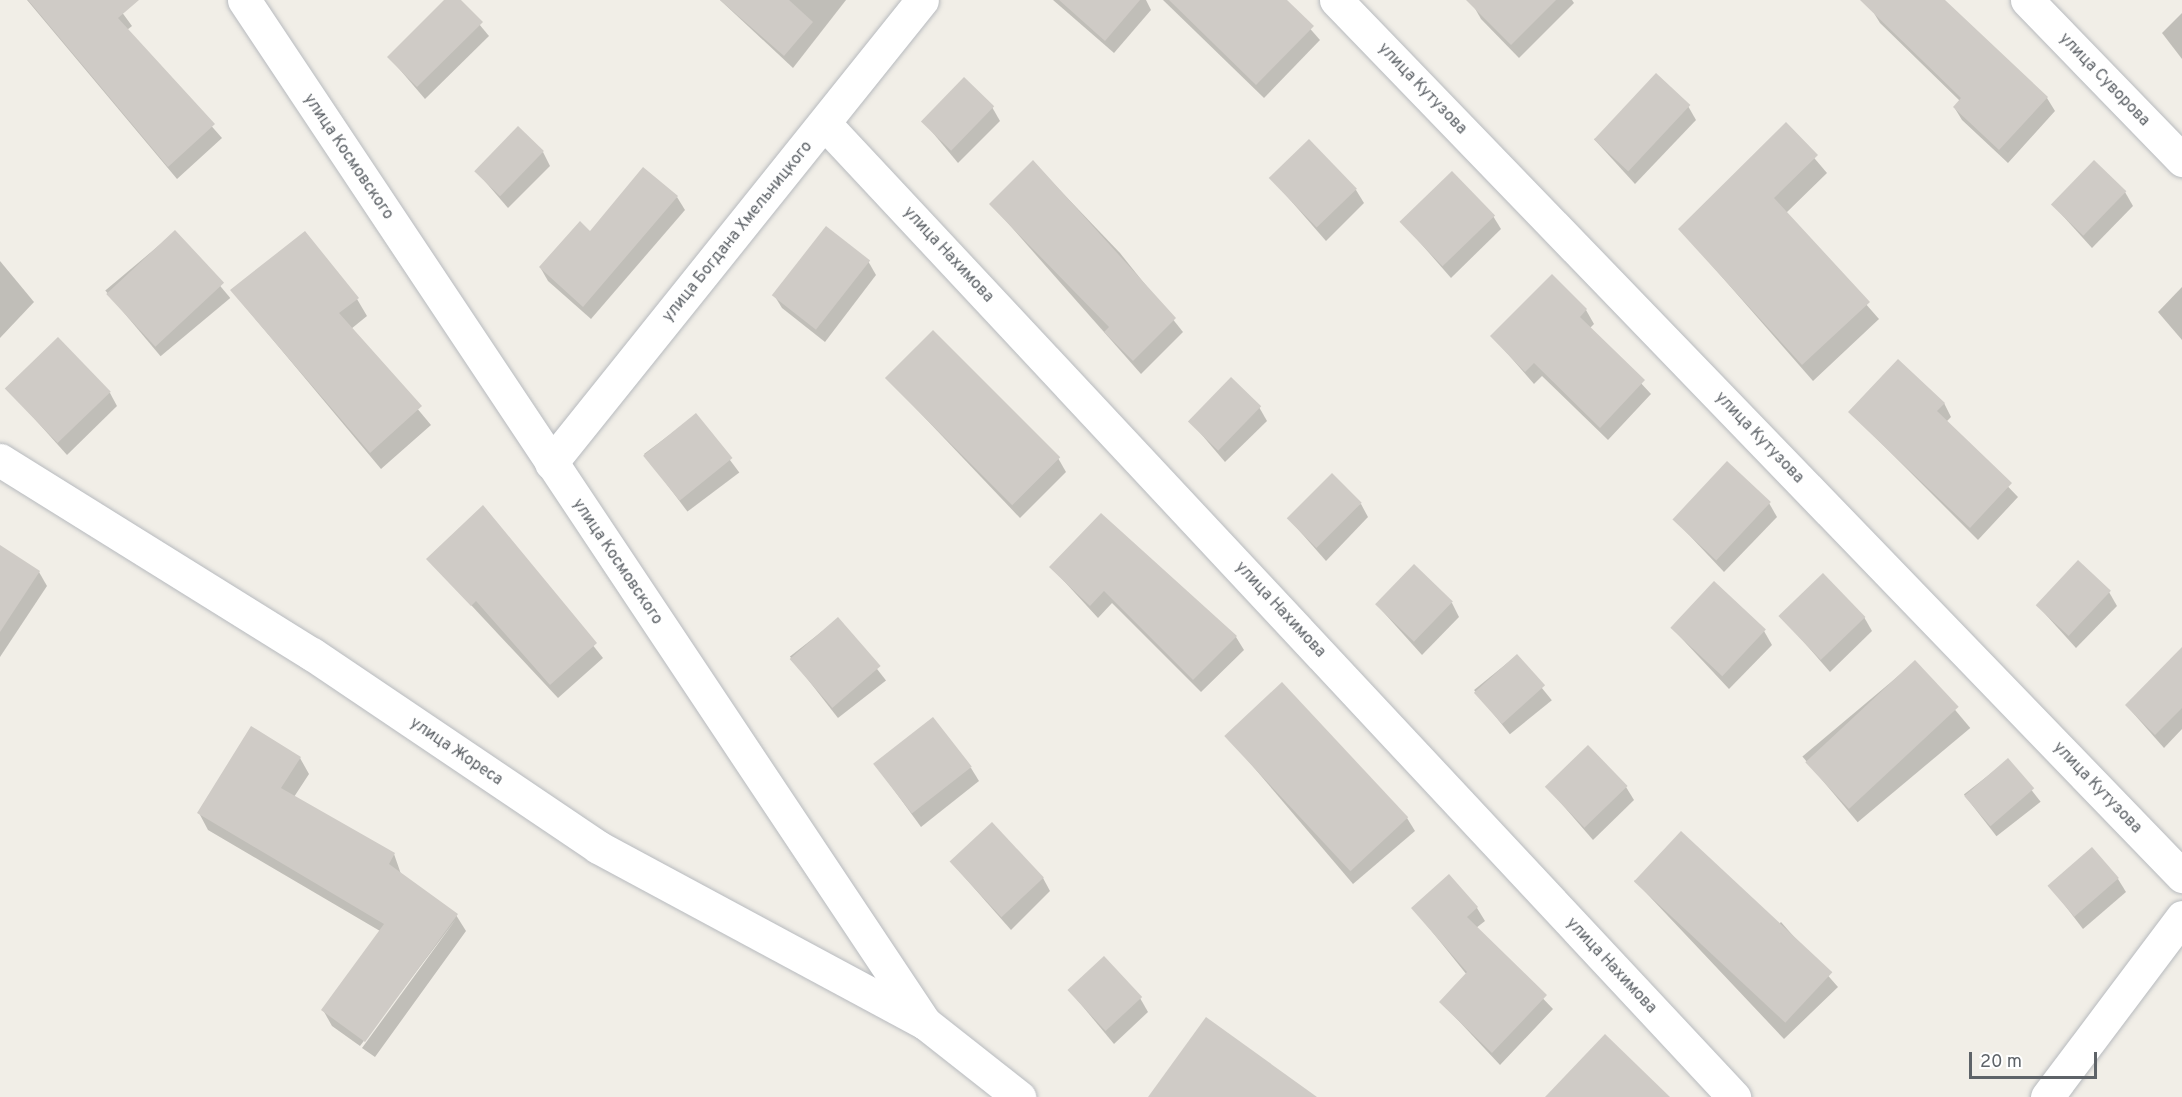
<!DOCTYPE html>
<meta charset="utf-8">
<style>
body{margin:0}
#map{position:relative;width:2182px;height:1097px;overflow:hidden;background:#f1eee7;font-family:Overpass,sans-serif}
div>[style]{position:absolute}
.shadow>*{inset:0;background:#0003;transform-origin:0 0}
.building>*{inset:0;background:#cfcbc6;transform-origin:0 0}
.roads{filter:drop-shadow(0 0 2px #b7babe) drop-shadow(0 0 2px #b7babe)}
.minor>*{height:33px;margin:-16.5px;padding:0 16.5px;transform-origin:16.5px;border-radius:16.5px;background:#fff}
.secondary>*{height:33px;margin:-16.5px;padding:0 16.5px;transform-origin:16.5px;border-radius:16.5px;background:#fff}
span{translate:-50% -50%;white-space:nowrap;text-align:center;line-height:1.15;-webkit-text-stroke:5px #fff;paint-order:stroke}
.street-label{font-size:16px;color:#5e6368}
.scale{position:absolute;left:1969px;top:1052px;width:128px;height:27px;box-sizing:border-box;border:3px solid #5e6368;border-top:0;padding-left:8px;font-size:18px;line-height:21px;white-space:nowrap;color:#5e6368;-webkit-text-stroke:4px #fff;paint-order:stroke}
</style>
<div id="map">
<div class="shadow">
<div style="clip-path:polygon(27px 0,113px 0,132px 26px,127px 30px,222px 138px,177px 179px)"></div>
<div style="clip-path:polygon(446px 0,459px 0,489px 36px,425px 99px,389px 57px)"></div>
<div style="clip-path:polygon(720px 0,846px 0,793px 68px)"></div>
<div style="clip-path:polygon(1053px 0,1146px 0,1151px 10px,1114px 53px)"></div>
<div style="clip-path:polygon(1163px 0,1285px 0,1320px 40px,1264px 98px)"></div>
<div style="clip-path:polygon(1478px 0,1572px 0,1574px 3px,1519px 58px,1481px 19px,1473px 5px)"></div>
<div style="clip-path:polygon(1882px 0,1944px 0,2047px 98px,2055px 111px,2008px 163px,1962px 120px,1954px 107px,1960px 101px,1880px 23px,1872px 10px)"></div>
<div style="clip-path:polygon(2182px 13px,2182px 59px,2162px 33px)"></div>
<div style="clip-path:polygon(1688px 106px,1696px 120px,1635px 184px,1594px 139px)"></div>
<div style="clip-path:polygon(992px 107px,1000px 121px,958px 163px,923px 121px)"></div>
<div style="clip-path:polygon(1786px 125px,1827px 173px,1786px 213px,1879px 319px,1813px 381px,1680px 229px)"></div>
<div style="clip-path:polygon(543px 152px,550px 166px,508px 208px,476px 171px)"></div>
<div style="clip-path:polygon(1033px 162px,1120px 253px,1183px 332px,1141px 374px,991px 204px)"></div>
<div style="clip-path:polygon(1271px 178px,1356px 190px,1364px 203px,1326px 241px)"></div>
<div style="clip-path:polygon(2125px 192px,2133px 206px,2092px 248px,2053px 205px)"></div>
<div style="clip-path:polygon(677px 197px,685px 210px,591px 319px,548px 281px,540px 267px,590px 233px)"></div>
<div style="clip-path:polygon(1493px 216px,1501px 229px,1451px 278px,1402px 222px)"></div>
<div style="left:175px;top:232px;width:86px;height:91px;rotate:50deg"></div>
<div style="clip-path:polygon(0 261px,34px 302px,0 338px)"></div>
<div style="clip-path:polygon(868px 261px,876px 275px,825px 342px,782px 308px,774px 295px)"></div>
<div style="clip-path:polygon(1552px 276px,1586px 310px,1594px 324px,1590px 328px,1651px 394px,1608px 440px,1542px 376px,1534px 384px,1492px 336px)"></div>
<div style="clip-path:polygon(2182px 287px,2182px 340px,2158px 312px)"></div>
<div style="clip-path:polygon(232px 291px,357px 299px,367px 316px,351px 329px,431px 425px,381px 469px)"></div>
<div style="clip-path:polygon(887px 378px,1058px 458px,1066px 472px,1020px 518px)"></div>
<div style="clip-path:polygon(6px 387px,110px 393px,117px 406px,67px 455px)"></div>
<div style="clip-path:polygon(1944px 403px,1951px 417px,1946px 422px,2018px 497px,1978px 540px,1850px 412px)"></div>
<div style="clip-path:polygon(1259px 407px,1267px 421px,1225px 462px,1190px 421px)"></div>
<div style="left:696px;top:415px;width:72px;height:65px;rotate:53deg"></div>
<div style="clip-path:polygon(1769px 503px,1777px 517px,1724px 572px,1674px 519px)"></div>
<div style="clip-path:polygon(1361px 504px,1368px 517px,1326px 561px,1289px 519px)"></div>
<div style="clip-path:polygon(483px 507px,603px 658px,558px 698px,428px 559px)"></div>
<div style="clip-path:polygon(0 547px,39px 572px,47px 586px,0 657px)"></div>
<div style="clip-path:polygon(1051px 567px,1236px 637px,1244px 650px,1201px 692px,1112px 603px,1098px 618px)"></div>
<div style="clip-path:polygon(2109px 592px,2117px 606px,2076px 648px,2037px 605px)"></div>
<div style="clip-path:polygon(1452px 603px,1459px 617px,1422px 655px,1377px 605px)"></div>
<div style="clip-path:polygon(1782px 617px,1864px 617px,1872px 631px,1830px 672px)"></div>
<div style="left:838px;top:619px;width:78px;height:61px;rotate:52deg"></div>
<div style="clip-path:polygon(1671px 627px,1764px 631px,1772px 645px,1729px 689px)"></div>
<div style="left:1516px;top:656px;width:57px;height:54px;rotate:51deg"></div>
<div style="left:1915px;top:662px;width:86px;height:147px;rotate:50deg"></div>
<div style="clip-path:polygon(2182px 673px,2182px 729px,2164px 748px,2126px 705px)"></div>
<div style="clip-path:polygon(1227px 736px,1407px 818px,1415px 831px,1353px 884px)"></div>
<div style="clip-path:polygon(300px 758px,309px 774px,294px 797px,394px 854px,401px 874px,456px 915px,466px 931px,375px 1057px,362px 1048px,456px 919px,360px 1046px,332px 1026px,323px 1010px,380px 931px,208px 830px,199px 813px)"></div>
<div style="left:2008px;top:760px;width:53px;height:56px;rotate:52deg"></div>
<div style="clip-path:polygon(875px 764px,971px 768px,979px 781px,921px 827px)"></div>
<div style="clip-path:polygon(1547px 787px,1626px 787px,1634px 800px,1593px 840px)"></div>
<div style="clip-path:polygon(952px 863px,1043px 878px,1050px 891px,1011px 930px)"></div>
<div style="clip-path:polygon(2118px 879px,2126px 892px,2083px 929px,2050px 886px)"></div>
<div style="clip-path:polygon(1634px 880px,1777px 926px,1781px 922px,1838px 987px,1784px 1039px)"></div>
<div style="clip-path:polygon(1413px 908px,1477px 908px,1485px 921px,1476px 928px,1553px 1009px,1500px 1065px,1441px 1002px,1467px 975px)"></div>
<div style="clip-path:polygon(1069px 990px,1140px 998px,1148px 1012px,1114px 1044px)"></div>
</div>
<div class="building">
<div style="clip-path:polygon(28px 0,139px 0,118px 18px,215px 124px,168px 167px)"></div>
<div style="clip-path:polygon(444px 0,461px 0,483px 22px,417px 87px,387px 57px)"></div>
<div style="clip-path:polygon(720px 0,789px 0,813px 22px,784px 56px)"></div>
<div style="clip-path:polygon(1059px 0,1140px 0,1105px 41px)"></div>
<div style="clip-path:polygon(1169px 0,1287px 0,1314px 26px,1256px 85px)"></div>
<div style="clip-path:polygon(1466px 0,1556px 0,1511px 45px)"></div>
<div style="clip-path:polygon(1860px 0,1945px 0,2048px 97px,1999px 150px,1953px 107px,1961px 98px)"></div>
<div style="left:1656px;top:73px;width:47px;height:91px;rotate:43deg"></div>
<div style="left:964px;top:77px;width:42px;height:62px;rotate:44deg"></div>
<div style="clip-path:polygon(1786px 122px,1818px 155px,1774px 198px,1870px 302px,1802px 365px,1678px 229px)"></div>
<div style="left:518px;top:126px;width:36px;height:63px;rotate:44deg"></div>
<div style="left:1309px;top:139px;width:69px;height:56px;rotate:46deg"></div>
<div style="clip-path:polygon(1033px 160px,1176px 318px,1133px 361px,1104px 332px,1109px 327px,989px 204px)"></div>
<div style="left:2094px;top:160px;width:45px;height:62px;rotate:44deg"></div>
<div style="clip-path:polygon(643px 167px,678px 196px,583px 307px,539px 267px,580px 221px,590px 231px)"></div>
<div style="left:1452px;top:171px;width:62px;height:73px;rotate:46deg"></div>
<div style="left:826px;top:226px;width:56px;height:88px;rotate:38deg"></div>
<div style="left:175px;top:230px;width:72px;height:94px;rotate:47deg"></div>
<div style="clip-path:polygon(305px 231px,359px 298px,339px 313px,422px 406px,370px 453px,230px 290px)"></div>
<div style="clip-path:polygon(1552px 274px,1587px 309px,1580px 317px,1645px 380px,1600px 428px,1534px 363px,1525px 372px,1490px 336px)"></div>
<div style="left:933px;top:330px;width:180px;height:68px;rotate:45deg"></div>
<div style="left:58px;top:337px;width:76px;height:74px;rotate:46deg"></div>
<div style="clip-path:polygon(1898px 359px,1945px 403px,1937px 411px,2012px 483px,1970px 528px,1848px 412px)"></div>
<div style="left:1231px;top:377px;width:42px;height:62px;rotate:44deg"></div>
<div style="left:696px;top:413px;width:58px;height:68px;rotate:51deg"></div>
<div style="left:1727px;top:461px;width:60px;height:80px;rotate:43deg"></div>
<div style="left:1332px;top:473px;width:42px;height:64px;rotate:45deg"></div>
<div style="clip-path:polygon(483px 505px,597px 643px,550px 685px,476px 601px,471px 606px,426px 559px)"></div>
<div style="clip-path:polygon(1101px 513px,1237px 636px,1193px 680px,1104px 591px,1090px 606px,1049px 567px)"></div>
<div style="clip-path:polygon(0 545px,40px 571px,0 632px)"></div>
<div style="left:2078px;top:560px;width:45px;height:62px;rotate:43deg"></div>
<div style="left:1414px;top:564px;width:54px;height:56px;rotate:44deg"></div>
<div style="left:1823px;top:573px;width:61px;height:62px;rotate:46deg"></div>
<div style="left:1714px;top:581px;width:71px;height:64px;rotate:43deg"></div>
<div style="left:838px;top:617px;width:65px;height:64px;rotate:49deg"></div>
<div style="clip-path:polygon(2182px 647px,2182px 708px,2155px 735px,2125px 705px)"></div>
<div style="left:1517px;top:654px;width:42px;height:58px;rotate:48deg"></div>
<div style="left:1915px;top:660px;width:64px;height:150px;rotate:47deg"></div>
<div style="left:1282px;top:682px;width:185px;height:79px;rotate:47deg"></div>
<div style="left:933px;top:717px;width:63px;height:76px;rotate:52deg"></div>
<div style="clip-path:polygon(251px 726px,301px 757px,281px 788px,395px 853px,389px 864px,458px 914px,365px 1042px,321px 1010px,384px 924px,197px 813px)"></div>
<div style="left:1588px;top:745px;width:57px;height:60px;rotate:46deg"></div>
<div style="left:2008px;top:758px;width:40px;height:58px;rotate:49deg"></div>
<div style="left:992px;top:822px;width:76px;height:58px;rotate:47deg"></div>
<div style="left:1681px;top:831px;width:207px;height:69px;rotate:43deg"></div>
<div style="left:2092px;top:847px;width:41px;height:59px;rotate:49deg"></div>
<div style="clip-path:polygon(1449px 874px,1478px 907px,1467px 917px,1547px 995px,1492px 1053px,1439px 1002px,1467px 972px,1411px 908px)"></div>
<div style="left:1104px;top:956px;width:56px;height:50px;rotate:47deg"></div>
<div style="clip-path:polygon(1206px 1017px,1317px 1097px,1148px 1097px)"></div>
<div style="clip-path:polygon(1605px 1034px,1670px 1097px,1545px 1097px)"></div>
</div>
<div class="roads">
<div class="minor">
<div style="left:1336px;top:0;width:1218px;rotate:46deg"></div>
<div style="left:2027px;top:0;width:223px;rotate:45.9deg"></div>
<div style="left:825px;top:124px;width:1332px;rotate:46.95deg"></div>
<div style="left:0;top:460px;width:367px;rotate:31.9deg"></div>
<div style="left:312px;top:654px;width:345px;rotate:34deg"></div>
<div style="left:598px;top:847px;width:371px;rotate:28.3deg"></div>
<div style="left:551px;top:463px;width:593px;rotate:-51.29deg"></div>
<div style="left:2047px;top:1097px;width:225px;rotate:-53.1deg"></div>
</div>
<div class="secondary">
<div style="left:244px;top:0;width:1229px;rotate:56.35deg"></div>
<div style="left:925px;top:1023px;width:120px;rotate:38.2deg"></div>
</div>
</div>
<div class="street-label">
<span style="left:2104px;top:80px;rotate:46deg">улица Суворова</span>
<span style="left:1422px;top:89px;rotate:46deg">улица Кутузова</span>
<span style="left:348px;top:157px;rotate:56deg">улица Космовского</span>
<span style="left:738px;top:232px;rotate:-51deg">улица Богдана Хмельницкого</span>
<span style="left:948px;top:255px;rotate:47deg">улица Нахимова</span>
<span style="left:1759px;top:438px;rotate:46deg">улица Кутузова</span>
<span style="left:617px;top:562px;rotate:56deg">улица Космовского</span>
<span style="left:1280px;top:610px;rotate:47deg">улица Нахимова</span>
<span style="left:456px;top:752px;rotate:34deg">улица Жореса</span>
<span style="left:2097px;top:788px;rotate:46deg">улица Кутузова</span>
<span style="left:1611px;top:966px;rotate:47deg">улица Нахимова</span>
</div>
<div class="scale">20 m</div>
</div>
